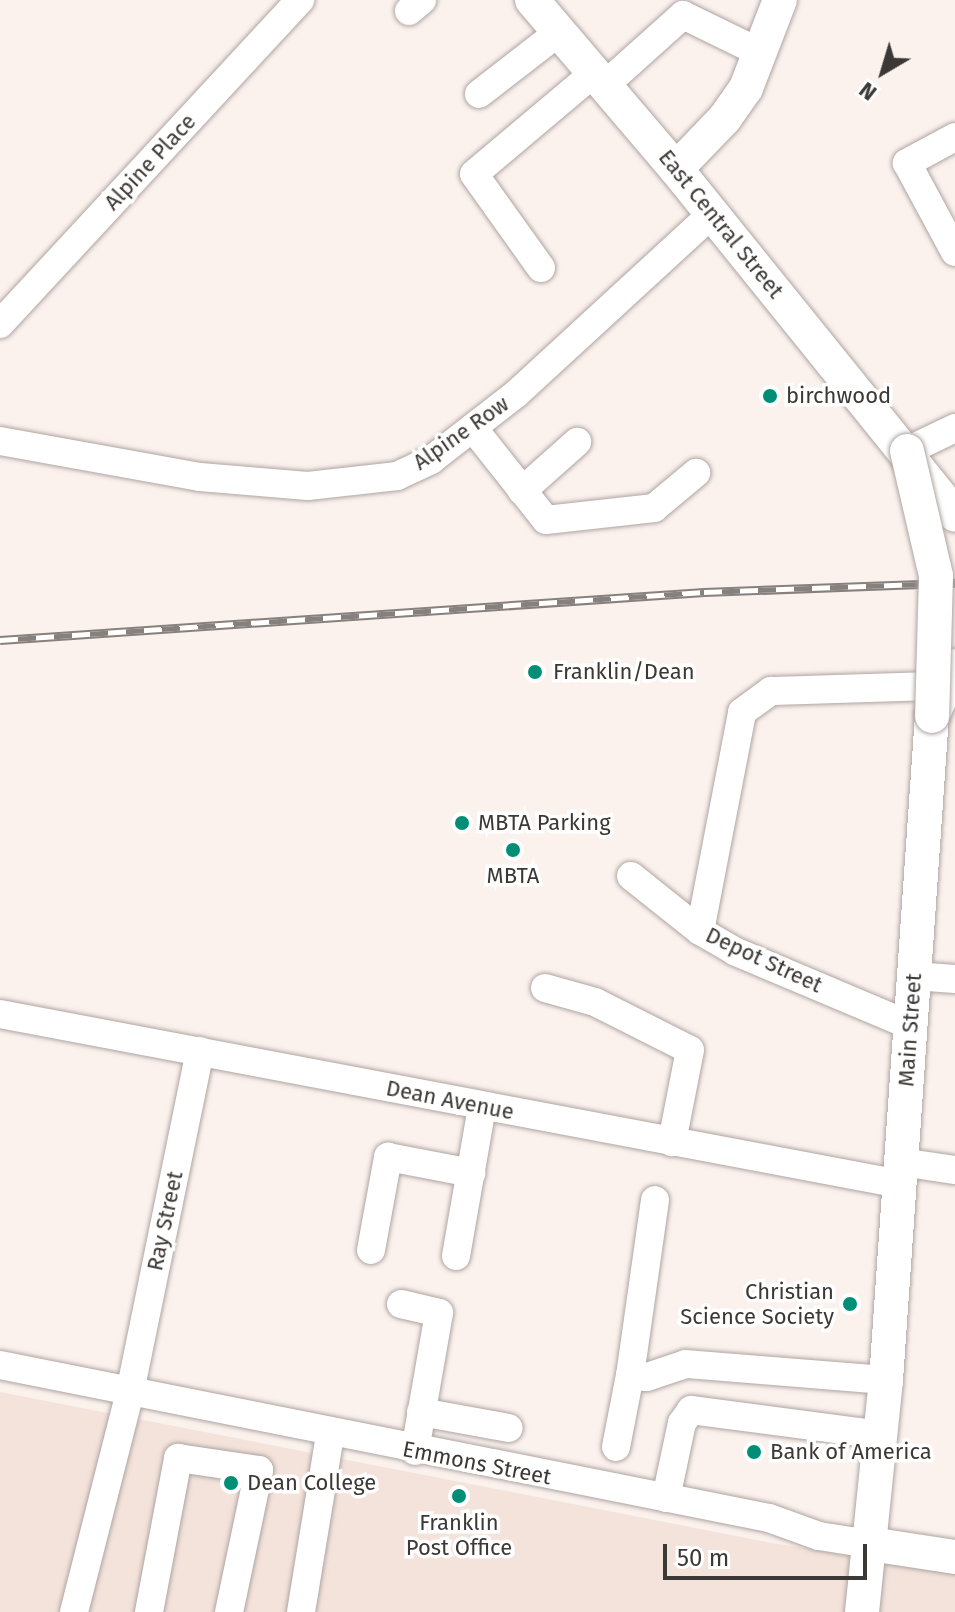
<!DOCTYPE html>
<style>
body{margin:0}
#map{position:relative;width:955px;height:1612px;overflow:hidden;background:#fbf1ed;font-family:"Fira Sans",sans-serif}
div>[style]{position:absolute}
.built>*{inset:0;background:#f4e3db}
.roads{filter:drop-shadow(0 0 2px #aea5a2) drop-shadow(0 0 2px #aea5a2)}
.minor>*{height:28px;margin:-14px;padding:0 14px;transform-origin:14px;border-radius:14px;background:#fff}
.major>*{height:34px;margin:-17px;padding:0 17px;transform-origin:17px;border-radius:17px;background:#fff}
.rail>*{height:9px;margin-top:-4.5px;transform-origin:0;background:repeating-linear-gradient(90deg,#fff 0 18px,#87817e 0 36px);box-sizing:border-box;border-block:2px solid #87817e}
.bridges{filter:drop-shadow(0 0 2px #aea5a2) drop-shadow(0 0 2px #aea5a2)}
.major-bridge>*{height:34px;margin:-17px;padding:0 17px;transform-origin:17px;border-radius:17px;background:#fff}
.dots>*{width:22px;height:22px;translate:-50% -50%;box-sizing:border-box;border:4px solid #fff;border-radius:50%}
span{translate:-50% -50%;white-space:nowrap;text-align:center;line-height:1.15;-webkit-text-stroke:7px #fff;paint-order:stroke}
.street-label{font-size:22px;color:#3c3836}
.poi-label{font-size:22px;color:#3c3836}
.left{translate:0 -50%;text-align:left}
.right{translate:-100% -50%;text-align:right}
.north{position:absolute;left:843px;top:32px;width:80px;height:80px;-webkit-text-stroke:6px #fff;paint-order:stroke;rotate:218deg;font-size:22px;font-weight:700;line-height:32px;text-align:center;color:#3c3836}
.north::after{content:'';display:block;margin:auto;width:28px;height:36px;background:#3c3836;clip-path:polygon(50% 0,100% 100%,50% 72%,0 100%)}
.scale{position:absolute;left:663px;top:1544px;width:204px;height:36px;box-sizing:border-box;border:4px solid #3c3836;border-top:0;padding-left:10px;font-size:24px;line-height:28px;white-space:nowrap;color:#3c3836;-webkit-text-stroke:6px #fff;paint-order:stroke}
</style>
<div id="map">
<div class="built">
<div style="clip-path:polygon(0 1392px,772px 1543px,955px 1572px,955px 1612px,0 1612px)"></div>
</div>
<div class="roads">
<div class="minor">
<div style="left:409px;top:11px;width:17px;rotate:-40deg"></div>
<div style="left:605px;top:85px;width:105px;rotate:-41.9deg"></div>
<div style="left:683px;top:15px;width:87px;rotate:26deg"></div>
<div style="left:479px;top:94px;width:101px;rotate:-37.8deg"></div>
<div style="left:955px;top:137px;width:55px;rotate:151.6deg"></div>
<div style="left:907px;top:163px;width:101px;rotate:61.7deg"></div>
<div style="left:541px;top:268px;width:115px;rotate:-125.5deg"></div>
<div style="left:474px;top:174px;width:157px;rotate:-40.1deg"></div>
<div style="left:0;top:324px;width:442px;rotate:-47.2deg"></div>
<div style="left:473px;top:428px;width:117px;rotate:51.6deg"></div>
<div style="left:546px;top:520px;width:109px;rotate:-6.3deg"></div>
<div style="left:654px;top:508px;width:55px;rotate:-39.8deg"></div>
<div style="left:0;top:441px;width:203px;rotate:10.2deg"></div>
<div style="left:200px;top:477px;width:108px;rotate:4.8deg"></div>
<div style="left:308px;top:486px;width:90px;rotate:-6.4deg"></div>
<div style="left:397px;top:476px;width:38px;rotate:-25deg"></div>
<div style="left:431px;top:460px;width:108px;rotate:-37.8deg"></div>
<div style="left:516px;top:394px;width:266px;rotate:-42.6deg"></div>
<div style="left:907px;top:451px;width:53px;rotate:-25.6deg"></div>
<div style="left:522px;top:491px;width:74px;rotate:-41.7deg"></div>
<div style="left:631px;top:876px;width:88px;rotate:38.6deg"></div>
<div style="left:700px;top:931px;width:39px;rotate:30deg"></div>
<div style="left:734px;top:951px;width:190px;rotate:22.9deg"></div>
<div style="left:700px;top:931px;width:223px;rotate:-79.1deg"></div>
<div style="left:742px;top:712px;width:36px;rotate:-36deg"></div>
<div style="left:771px;top:691px;width:163px;rotate:-1.8deg"></div>
<div style="left:914px;top:976px;width:41px;rotate:4.2deg"></div>
<div style="left:545px;top:988px;width:52px;rotate:15.6deg"></div>
<div style="left:595px;top:1002px;width:106px;rotate:26.8deg"></div>
<div style="left:690px;top:1050px;width:94px;rotate:101.1deg"></div>
<div style="left:0;top:1014px;width:916px;rotate:10.7deg"></div>
<div style="left:901px;top:1162px;width:55px;rotate:8.4deg"></div>
<div style="left:655px;top:1200px;width:177px;rotate:98.1deg"></div>
<div style="left:630px;top:1375px;width:17px;rotate:7deg"></div>
<div style="left:647px;top:1377px;width:41px;rotate:-18.4deg"></div>
<div style="left:686px;top:1364px;width:201px;rotate:4.6deg"></div>
<div style="left:371px;top:1250px;width:95px;rotate:-79.6deg"></div>
<div style="left:388px;top:1157px;width:85px;rotate:10.9deg"></div>
<div style="left:456px;top:1256px;width:151px;rotate:-80.1deg"></div>
<div style="left:401px;top:1304px;width:39px;rotate:13deg"></div>
<div style="left:439px;top:1313px;width:140px;rotate:99.9deg"></div>
<div style="left:0;top:1365px;width:784px;rotate:11.25deg"></div>
<div style="left:769px;top:1518px;width:53px;rotate:19.8deg"></div>
<div style="left:819px;top:1536px;width:52px;rotate:8.9deg"></div>
<div style="left:421px;top:1412px;width:89px;rotate:10.3deg"></div>
<div style="left:616px;top:1447px;width:73px;rotate:-79deg"></div>
<div style="left:666px;top:1498px;width:77px;rotate:-78deg"></div>
<div style="left:682px;top:1423px;width:16px;rotate:-55deg"></div>
<div style="left:691px;top:1410px;width:191px;rotate:7.5deg"></div>
<div style="left:74px;top:1612px;width:227px;rotate:-75.7deg"></div>
<div style="left:130px;top:1392px;width:348px;rotate:-78.4deg"></div>
<div style="left:149px;top:1612px;width:157px;rotate:-79.3deg"></div>
<div style="left:178px;top:1458px;width:82px;rotate:8.4deg"></div>
<div style="left:259px;top:1470px;width:145px;rotate:101.9deg"></div>
<div style="left:301px;top:1612px;width:180px;rotate:-80.7deg"></div>
</div>
<div class="major">
<div style="left:532px;top:0;width:222px;rotate:49.6deg"></div>
<div style="left:676px;top:169px;width:444px;rotate:51.1deg"></div>
<div style="left:676px;top:169px;width:71px;rotate:-46.1deg"></div>
<div style="left:725px;top:118px;width:37px;rotate:-55deg"></div>
<div style="left:746px;top:88px;width:94px;rotate:-68.9deg"></div>
<div style="left:870px;top:1544px;width:86px;rotate:8.7deg"></div>
<div style="left:862px;top:1612px;width:233px;rotate:-84.1deg"></div>
<div style="left:886px;top:1380px;width:666px;rotate:-86.04deg"></div>
<div style="left:932px;top:716px;width:55px;rotate:-65.3deg"></div>
</div>
</div>
<div class="rail">
<div style="left:0;top:640px;width:706px;rotate:-3.9deg"></div>
<div style="left:704px;top:592px;width:251px;rotate:-2.1deg"></div>
</div>
<div class="bridges">
<div class="major-bridge">
<div style="left:907px;top:451px;width:128px;rotate:76.9deg"></div>
<div style="left:936px;top:576px;width:140px;rotate:91.6deg"></div>
</div>
</div>
<div class="dots">
<div style="left:770px;top:396px;background:#018e77"></div>
<div style="left:535px;top:672px;background:#018e77"></div>
<div style="left:462px;top:823px;background:#018e77"></div>
<div style="left:513px;top:850px;background:#018e77"></div>
<div style="left:850px;top:1304px;background:#018e77"></div>
<div style="left:754px;top:1452px;background:#018e77"></div>
<div style="left:231px;top:1483px;background:#018e77"></div>
<div style="left:459px;top:1496px;background:#018e77"></div>
</div>
<div class="street-label">
<span style="left:150px;top:162px;rotate:-47deg">Alpine Place</span>
<span style="left:721px;top:224px;rotate:51deg">East Central Street</span>
<span style="left:461px;top:433px;rotate:-35deg">Alpine Row</span>
<span style="left:764px;top:960px;rotate:25deg">Depot Street</span>
<span style="left:910px;top:1030px;rotate:-86deg">Main Street</span>
<span style="left:450px;top:1100px;rotate:11deg">Dean Avenue</span>
<span style="left:165px;top:1221px;rotate:-78deg">Ray Street</span>
<span style="left:477px;top:1463px;rotate:11deg">Emmons Street</span>
</div>
<div class="poi-label">
<span class="left" style="left:786px;top:396px">birchwood</span>
<span class="left" style="left:553px;top:672px">Franklin/Dean</span>
<span class="left" style="left:478px;top:823px">MBTA Parking</span>
<span style="left:513px;top:876px">MBTA</span>
<span class="right" style="left:834px;top:1304px">Christian<br>Science Society</span>
<span class="left" style="left:770px;top:1452px">Bank of America</span>
<span class="left" style="left:247px;top:1483px">Dean College</span>
<span style="left:459px;top:1535px">Franklin<br>Post Office</span>
</div>
<div class="north">N</div>
<div class="scale">50 m</div>
</div>
